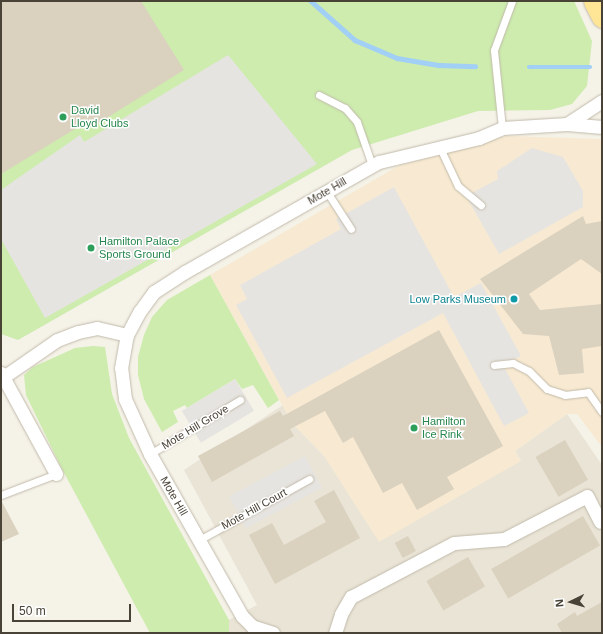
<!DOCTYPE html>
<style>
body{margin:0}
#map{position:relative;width:603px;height:634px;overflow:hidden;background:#f5f2e8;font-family:Helvetica,sans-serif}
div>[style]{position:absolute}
.residential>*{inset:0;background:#e9e4d6}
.commercial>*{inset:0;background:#f8ead2}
.green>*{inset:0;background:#cdecae}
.parking>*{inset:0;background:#e6e4e0;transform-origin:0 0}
.stream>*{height:4.5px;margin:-2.25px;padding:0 2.25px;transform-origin:2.25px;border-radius:2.25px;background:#a1cff5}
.building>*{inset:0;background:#dad1bf;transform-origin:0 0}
.roads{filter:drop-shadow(0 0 1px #c1baaa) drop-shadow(0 0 1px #c1baaa)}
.lane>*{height:7px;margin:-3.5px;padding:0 3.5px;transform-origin:3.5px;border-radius:3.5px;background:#fff}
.street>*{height:13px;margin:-6.5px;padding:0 6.5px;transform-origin:6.5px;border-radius:6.5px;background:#fff}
.primary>*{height:21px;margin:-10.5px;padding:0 10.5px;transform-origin:10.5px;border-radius:10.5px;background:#ffe697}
.dots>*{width:11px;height:11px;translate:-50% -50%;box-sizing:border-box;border:2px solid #fff;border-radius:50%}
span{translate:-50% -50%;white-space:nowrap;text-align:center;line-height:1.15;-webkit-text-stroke:3px #fff;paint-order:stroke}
.leisure-label{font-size:11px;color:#27864d}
.left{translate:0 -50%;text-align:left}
.street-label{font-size:11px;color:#494236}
.culture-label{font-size:11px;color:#0d838f}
.right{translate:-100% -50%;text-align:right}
.frame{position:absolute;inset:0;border:2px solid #494236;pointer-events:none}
.north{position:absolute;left:551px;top:582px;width:40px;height:40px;-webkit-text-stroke:3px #fff;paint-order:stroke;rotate:265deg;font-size:11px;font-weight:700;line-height:16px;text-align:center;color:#494236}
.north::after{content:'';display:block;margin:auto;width:14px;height:18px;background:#494236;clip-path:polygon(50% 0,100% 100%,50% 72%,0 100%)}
.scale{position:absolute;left:12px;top:604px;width:119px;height:18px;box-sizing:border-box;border:2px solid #494236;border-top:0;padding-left:5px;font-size:12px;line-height:14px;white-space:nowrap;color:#494236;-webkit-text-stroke:3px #fff;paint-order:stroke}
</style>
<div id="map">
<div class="residential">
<div style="clip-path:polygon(283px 405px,292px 423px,324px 456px,521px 461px,515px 451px,567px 414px,602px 465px,602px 633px,229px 633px,229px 620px,257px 605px,184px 470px)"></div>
</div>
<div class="commercial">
<div style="clip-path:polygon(506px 136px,602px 139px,602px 447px,577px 414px,567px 414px,515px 451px,521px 461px,379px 542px,324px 456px,292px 423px,210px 275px,398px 166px)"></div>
</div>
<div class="green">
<div style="clip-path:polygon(1px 1px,574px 1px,592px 41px,587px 86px,572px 104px,550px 110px,478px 111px,352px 150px,18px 340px,1px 334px)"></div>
<div style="clip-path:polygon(210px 275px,279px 400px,268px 408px,253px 385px,242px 389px,235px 379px,187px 408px,185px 405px,173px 411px,178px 422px,162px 432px,144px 399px,138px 375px,138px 357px,144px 335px,152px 317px,167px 300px)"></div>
<div style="clip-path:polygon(93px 346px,105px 347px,112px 394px,129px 438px,229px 620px,229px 633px,150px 633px,62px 469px,26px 395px,24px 375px,33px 367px,75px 348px)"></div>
</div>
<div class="parking">
<div style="clip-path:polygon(228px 55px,317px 164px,45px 318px,1px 239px,1px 190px,80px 135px,84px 142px)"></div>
<div style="clip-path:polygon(532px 148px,563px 157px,583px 191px,583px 207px,499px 254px,466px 196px,498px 179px,497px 171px)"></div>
<div style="clip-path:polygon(394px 187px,454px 297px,481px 283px,521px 356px,503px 365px,529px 413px,504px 426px,443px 313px,287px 398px,236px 305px,247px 299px,240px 285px,341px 229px,336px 219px)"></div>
<div style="left:235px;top:379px;width:37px;height:62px;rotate:59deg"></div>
<div style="left:305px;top:456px;width:36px;height:86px;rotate:62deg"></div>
</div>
<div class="stream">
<div style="left:311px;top:1px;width:59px;rotate:41.6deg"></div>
<div style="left:355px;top:40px;width:46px;rotate:23.2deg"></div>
<div style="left:397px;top:58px;width:43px;rotate:9.5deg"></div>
<div style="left:439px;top:65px;width:36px;rotate:2deg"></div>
<div style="left:529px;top:67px;width:61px"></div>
</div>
<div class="building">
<div style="clip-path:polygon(1px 1px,141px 1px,184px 70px,92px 127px,88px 121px,1px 174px)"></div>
<div style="clip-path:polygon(583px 216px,586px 224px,602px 221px,602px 274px,581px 259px,529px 294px,540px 310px,602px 304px,602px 346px,582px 349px,584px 373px,559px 375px,549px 336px,523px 334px,480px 279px)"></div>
<div style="clip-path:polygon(439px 330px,503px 446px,447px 477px,454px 489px,417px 510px,402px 483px,383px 493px,353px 437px,343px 443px,325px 411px,290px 429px,294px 436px,212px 482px,198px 456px,280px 411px,283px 416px)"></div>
<div style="left:565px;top:440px;width:46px;height:34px;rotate:60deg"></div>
<div style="clip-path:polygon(334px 490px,360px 538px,275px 584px,249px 535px,272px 523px,284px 545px,326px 522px,314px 501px)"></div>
<div style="clip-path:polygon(1px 500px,19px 534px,1px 542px)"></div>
<div style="left:583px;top:516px;width:34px;height:106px;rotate:60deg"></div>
<div style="left:408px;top:536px;width:17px;height:15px;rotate:62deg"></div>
<div style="left:468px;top:557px;width:34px;height:48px;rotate:60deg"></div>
<div style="clip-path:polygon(602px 602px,602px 633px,562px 633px,557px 624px,575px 612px,577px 616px)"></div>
</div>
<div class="roads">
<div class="lane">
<div style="left:319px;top:95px;width:29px;rotate:27deg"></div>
<div style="left:345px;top:108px;width:18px;rotate:49deg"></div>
<div style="left:357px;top:122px;width:46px;rotate:70.8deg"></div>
<div style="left:502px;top:128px;width:78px;rotate:-95.9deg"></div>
<div style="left:494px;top:50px;width:52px;rotate:-69.8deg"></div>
<div style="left:440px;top:148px;width:42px;rotate:64.7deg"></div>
<div style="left:458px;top:186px;width:30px;rotate:40deg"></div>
<div style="left:327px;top:192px;width:44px;rotate:57deg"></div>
<div style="left:494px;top:365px;width:19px;rotate:-6deg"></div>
<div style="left:513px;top:363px;width:18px;rotate:27deg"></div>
<div style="left:529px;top:371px;width:25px;rotate:45deg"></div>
<div style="left:547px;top:389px;width:19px;rotate:18deg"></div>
<div style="left:565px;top:395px;width:23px;rotate:-7deg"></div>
<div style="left:588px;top:392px;width:24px;rotate:55deg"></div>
<div style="left:150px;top:454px;width:105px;rotate:-31deg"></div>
<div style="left:1px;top:495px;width:59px;rotate:-20.9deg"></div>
<div style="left:199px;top:540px;width:126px;rotate:-29deg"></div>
</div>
<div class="street">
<div style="left:567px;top:124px;width:42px;rotate:-33.3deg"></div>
<div style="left:1px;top:373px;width:115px;rotate:61.4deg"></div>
<div style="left:2px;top:378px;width:67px;rotate:-34.6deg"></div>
<div style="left:57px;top:340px;width:22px;rotate:-21deg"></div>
<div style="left:78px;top:332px;width:19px;rotate:-12deg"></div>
<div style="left:97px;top:328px;width:31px;rotate:13deg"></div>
<div style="left:273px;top:633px;width:22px;rotate:-162deg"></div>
<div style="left:252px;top:626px;width:14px;rotate:-135deg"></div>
<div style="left:242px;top:616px;width:186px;rotate:-119.6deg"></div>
<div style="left:150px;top:454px;width:60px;rotate:-114.4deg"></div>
<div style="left:125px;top:399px;width:31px;rotate:-97deg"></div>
<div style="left:121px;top:368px;width:34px;rotate:-80deg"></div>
<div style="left:127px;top:335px;width:27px;rotate:-62deg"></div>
<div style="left:140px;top:311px;width:24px;rotate:-54deg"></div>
<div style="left:154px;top:292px;width:37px;rotate:-33deg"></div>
<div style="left:185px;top:272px;width:223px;rotate:-29.6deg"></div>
<div style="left:379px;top:162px;width:103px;rotate:-13.5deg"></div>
<div style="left:479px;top:138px;width:25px;rotate:-23deg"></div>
<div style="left:502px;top:128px;width:65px;rotate:-3.5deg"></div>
<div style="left:567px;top:124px;width:35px;rotate:5deg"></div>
<div style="left:335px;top:633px;width:20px;rotate:-72deg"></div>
<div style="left:341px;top:614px;width:20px;rotate:-60deg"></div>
<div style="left:351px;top:597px;width:116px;rotate:-27.7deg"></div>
<div style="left:454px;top:543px;width:50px;rotate:-4.6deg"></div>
<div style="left:504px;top:539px;width:93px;rotate:-27.4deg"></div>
<div style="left:587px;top:496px;width:29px;rotate:63deg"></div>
</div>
<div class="primary">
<div style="left:594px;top:1px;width:18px;rotate:63deg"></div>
</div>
</div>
<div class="dots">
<div style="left:63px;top:117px;background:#2e9e5b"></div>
<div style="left:91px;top:248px;background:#2e9e5b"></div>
<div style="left:514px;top:299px;background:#0f9aa8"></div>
<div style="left:414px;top:428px;background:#2e9e5b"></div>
</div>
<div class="leisure-label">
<span class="left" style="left:71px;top:117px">David<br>Lloyd Clubs</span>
<span class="left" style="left:99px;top:248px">Hamilton Palace<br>Sports Ground</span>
<span class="left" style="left:422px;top:428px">Hamilton<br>Ice Rink</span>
</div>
<div class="street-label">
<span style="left:327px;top:191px;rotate:-30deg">Mote Hill</span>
<span style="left:195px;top:427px;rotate:-31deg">Mote Hill Grove</span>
<span style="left:174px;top:496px;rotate:60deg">Mote Hill</span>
<span style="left:254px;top:509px;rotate:-29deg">Mote Hill Court</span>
</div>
<div class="culture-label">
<span class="right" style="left:506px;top:299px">Low Parks Museum</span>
</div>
<div class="frame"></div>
<div class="north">N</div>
<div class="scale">50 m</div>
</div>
